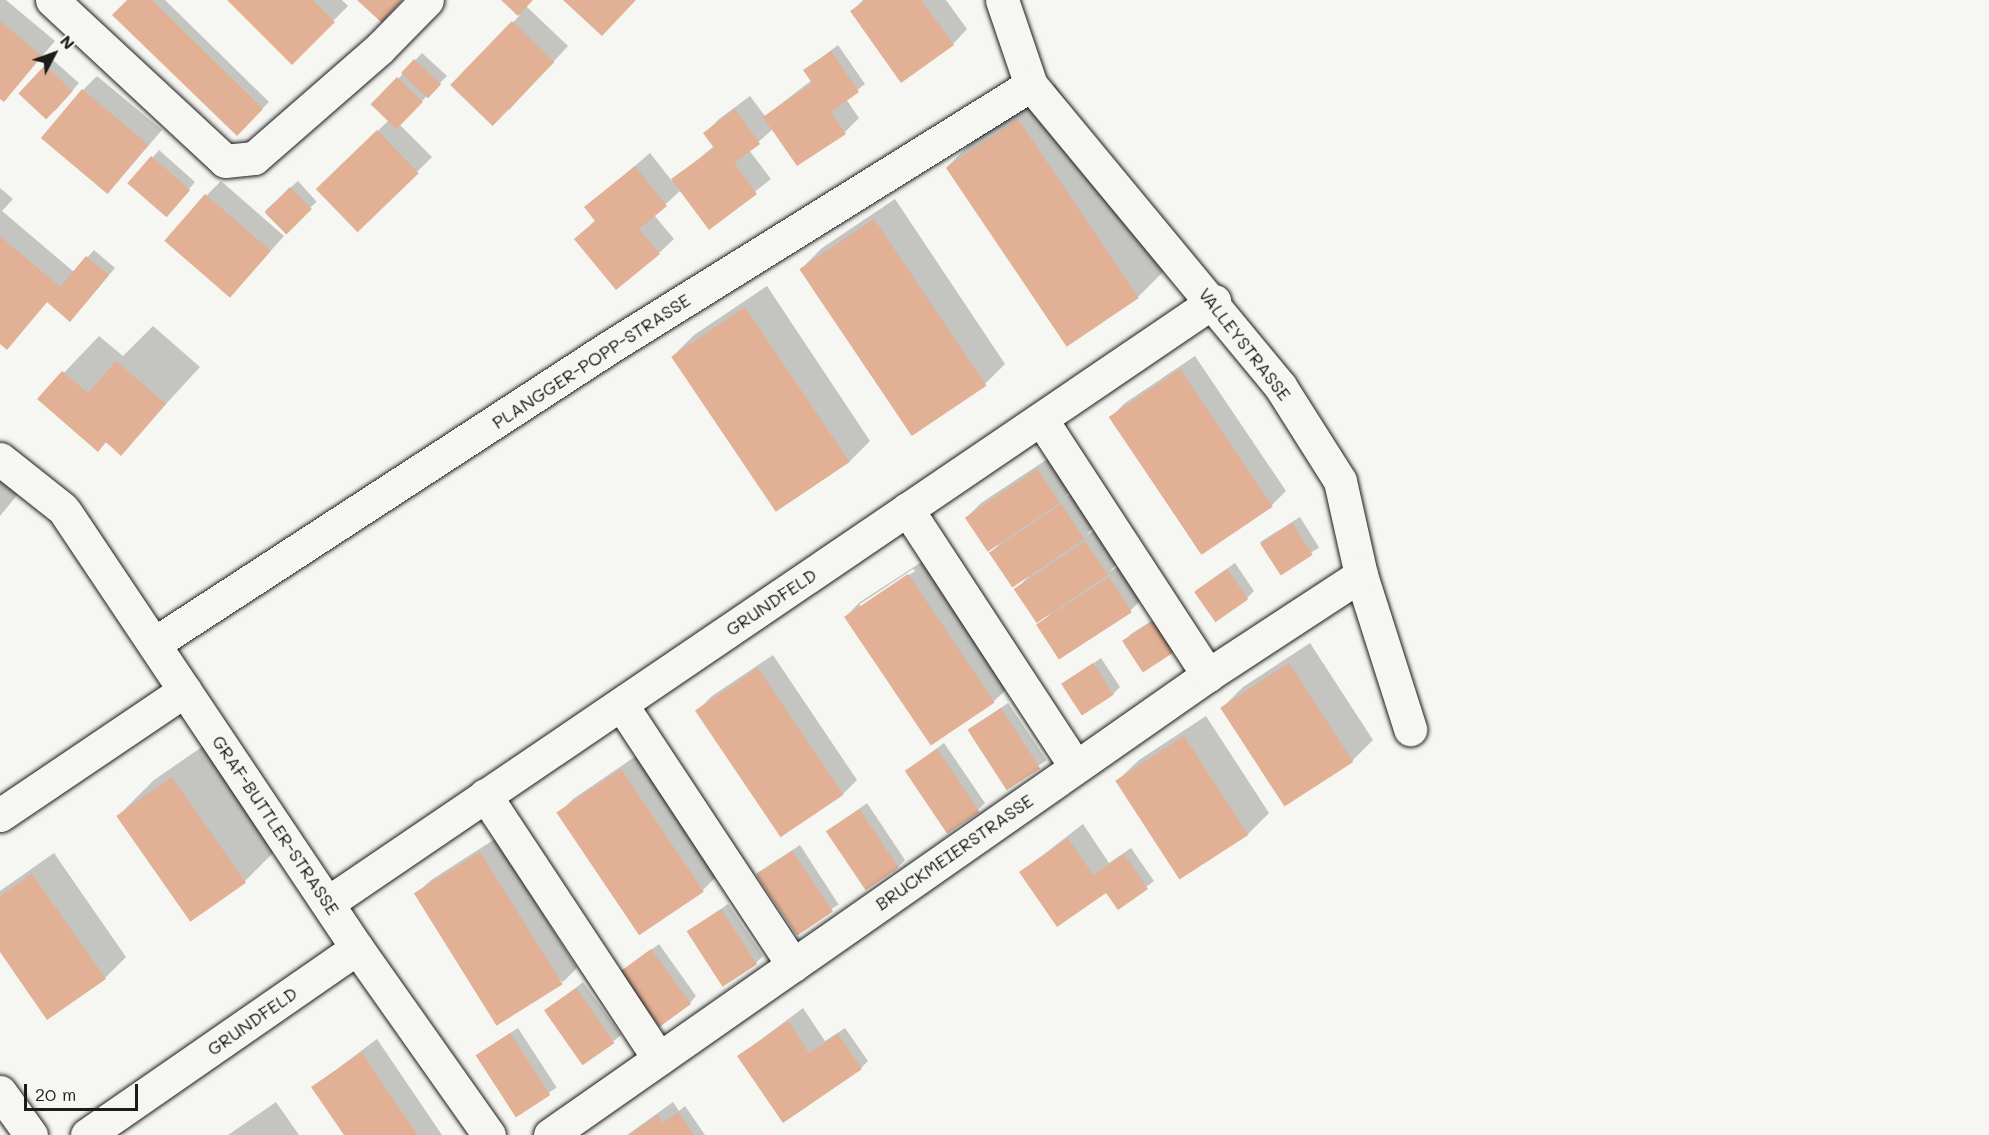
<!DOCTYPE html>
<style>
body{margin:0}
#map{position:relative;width:1989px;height:1135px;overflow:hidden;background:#f6f6f2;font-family:Mali,sans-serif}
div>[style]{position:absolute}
.shadow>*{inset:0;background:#0003;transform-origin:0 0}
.building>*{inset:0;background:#e2b094;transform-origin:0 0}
.roads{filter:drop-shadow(0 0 2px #1c1c1c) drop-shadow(0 0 2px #1c1c1c)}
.street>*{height:33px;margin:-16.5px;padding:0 16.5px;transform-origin:16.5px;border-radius:16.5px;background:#f6f6f2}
span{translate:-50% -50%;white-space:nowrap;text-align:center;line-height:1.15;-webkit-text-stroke:5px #f6f6f2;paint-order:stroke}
.street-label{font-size:18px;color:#1c1c1c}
.north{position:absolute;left:24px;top:24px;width:60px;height:60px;-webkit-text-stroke:4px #f6f6f2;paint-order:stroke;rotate:49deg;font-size:16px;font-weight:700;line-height:24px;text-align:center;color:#1c1c1c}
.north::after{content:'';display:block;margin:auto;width:21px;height:27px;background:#1c1c1c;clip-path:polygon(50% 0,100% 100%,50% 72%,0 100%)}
.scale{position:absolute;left:24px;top:1084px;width:114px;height:27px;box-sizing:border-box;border:3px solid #1c1c1c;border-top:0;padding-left:8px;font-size:18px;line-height:21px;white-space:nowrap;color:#1c1c1c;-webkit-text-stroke:4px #f6f6f2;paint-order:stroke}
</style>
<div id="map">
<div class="shadow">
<div style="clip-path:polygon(0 0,6px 0,55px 41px,4px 100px,0 97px)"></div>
<div style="clip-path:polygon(129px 0,165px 0,269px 102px,237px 134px)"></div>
<div style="clip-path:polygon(229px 0,342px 0,348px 6px,292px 62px)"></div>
<div style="clip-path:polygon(504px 0,532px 0,526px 6px,568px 46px,509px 110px,453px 86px,520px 15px)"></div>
<div style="clip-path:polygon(863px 0,946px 0,967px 29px,953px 44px,852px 11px)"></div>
<div style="clip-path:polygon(838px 45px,865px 84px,846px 99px,859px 118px,845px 132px,773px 129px,749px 150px,771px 179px,709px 228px,681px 190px,654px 215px,674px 239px,659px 253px,576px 239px,596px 220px,586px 208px,650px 153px,672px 181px,714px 146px,705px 133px,719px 119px,750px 96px,765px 116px,812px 80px,805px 70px)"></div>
<div style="clip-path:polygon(422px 53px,447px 76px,399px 124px,432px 157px,358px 230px,332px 175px,390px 119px,374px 105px)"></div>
<div style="clip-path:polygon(53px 60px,79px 83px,55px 111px,46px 66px)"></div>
<div style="clip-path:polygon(97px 76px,162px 130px,108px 192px,83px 90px)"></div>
<div style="clip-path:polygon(1055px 84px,1173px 262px,1137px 298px,947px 167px,983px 131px)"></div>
<div style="clip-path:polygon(159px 150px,195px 182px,173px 208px,130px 184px)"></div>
<div style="clip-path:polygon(221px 181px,284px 236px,231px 295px,207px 195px)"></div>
<div style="left:298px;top:181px;width:28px;height:44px;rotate:48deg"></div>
<div style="clip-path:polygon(0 188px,13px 199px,2px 211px,74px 272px,94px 250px,115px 268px,77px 313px,48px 301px,7px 348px,0 342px)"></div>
<div style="clip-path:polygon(895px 199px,1005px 364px,984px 385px,801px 269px,822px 248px)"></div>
<div style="clip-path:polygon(767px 286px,870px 441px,849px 462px,776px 511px,673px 356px,694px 335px)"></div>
<div style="clip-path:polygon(153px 326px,200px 367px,121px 453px,40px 398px,99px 336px,123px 356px)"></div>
<div style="clip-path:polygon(1195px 356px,1286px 491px,1271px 506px,1200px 553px,1111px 417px,1125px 403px)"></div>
<div style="clip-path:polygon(0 452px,31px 478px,0 516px)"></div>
<div style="clip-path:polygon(1052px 456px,1074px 488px,1065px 497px,1076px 491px,1098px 523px,1086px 535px,1100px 527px,1122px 559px,1110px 571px,1124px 564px,1145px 596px,1131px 610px,1060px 657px,1039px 625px,1050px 614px,1016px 589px,1029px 576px,991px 553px,1001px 542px,967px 517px,981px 503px)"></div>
<div style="left:1300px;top:517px;width:36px;height:47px;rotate:58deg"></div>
<div style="clip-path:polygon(evenodd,923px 561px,1008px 688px,993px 702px,845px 617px,860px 602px,923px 561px,913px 569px,915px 571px,860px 608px,860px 604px,913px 569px)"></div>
<div style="clip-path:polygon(1235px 563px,1254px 591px,1247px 598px,1195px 591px)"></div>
<div style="clip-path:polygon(1162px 614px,1181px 644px,1124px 641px,1131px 634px)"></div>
<div style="clip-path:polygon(1310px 643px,1373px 740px,1352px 761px,1222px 708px,1243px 687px)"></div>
<div style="clip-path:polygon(773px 655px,857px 780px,843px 794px,697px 711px,712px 696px)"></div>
<div style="clip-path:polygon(1101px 658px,1120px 687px,1113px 694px,1063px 685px)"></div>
<div style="left:1008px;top:703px;width:69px;height:47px;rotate:56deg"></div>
<div style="clip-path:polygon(1206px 716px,1269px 813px,1248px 834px,1180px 878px,1117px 781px,1139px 760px)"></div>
<div style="clip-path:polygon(209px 742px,280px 846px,244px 882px,118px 816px,154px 780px)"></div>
<div style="clip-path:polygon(944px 743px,985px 803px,978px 810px,906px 771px)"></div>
<div style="clip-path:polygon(636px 756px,717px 876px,703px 890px,559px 813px,573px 799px)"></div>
<div style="clip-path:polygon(867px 803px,905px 860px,898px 867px,828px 832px)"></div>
<div style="clip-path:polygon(1083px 824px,1109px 863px,1131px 848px,1154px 881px,1118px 908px,1106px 891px,1021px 872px)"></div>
<div style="clip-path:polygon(495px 839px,577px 968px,563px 982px,416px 894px,431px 880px)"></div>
<div style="left:800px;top:845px;width:71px;height:52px;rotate:57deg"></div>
<div style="clip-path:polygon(54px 853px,126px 957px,105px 978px,0 950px,0 891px)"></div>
<div style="clip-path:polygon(728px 904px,763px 956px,756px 963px,689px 932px)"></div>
<div style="clip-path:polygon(659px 944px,696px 996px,690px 1003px,622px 972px)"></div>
<div style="clip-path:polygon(583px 982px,621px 1035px,614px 1041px,546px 1011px)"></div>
<div style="clip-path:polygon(803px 1008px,825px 1041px,845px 1028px,868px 1061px,861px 1068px,739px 1056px)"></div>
<div style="left:518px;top:1028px;width:71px;height:49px;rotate:57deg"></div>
<div style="clip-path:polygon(377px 1039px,442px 1135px,346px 1135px,313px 1087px)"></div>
<div style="clip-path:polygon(276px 1102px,299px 1135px,228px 1135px)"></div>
<div style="clip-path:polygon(673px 1102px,679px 1111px,685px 1106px,705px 1135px,627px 1135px)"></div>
</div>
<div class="building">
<div style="clip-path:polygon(127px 0,152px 0,263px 109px,237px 136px,112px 15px)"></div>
<div style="clip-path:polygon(227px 0,313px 0,335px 22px,292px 65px)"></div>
<div style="clip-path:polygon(357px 0,402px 0,382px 23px)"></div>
<div style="clip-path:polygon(501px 0,533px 0,518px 16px)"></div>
<div style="clip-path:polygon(563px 0,636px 0,602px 36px)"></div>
<div style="clip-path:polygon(866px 0,921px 0,954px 45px,901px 83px,850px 11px)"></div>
<div style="clip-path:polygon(0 21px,42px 56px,4px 102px,0 99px)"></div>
<div style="left:512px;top:21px;width:59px;height:89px;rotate:44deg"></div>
<div style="clip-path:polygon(831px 51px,859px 92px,831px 112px,846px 134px,797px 166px,763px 117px,812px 83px,803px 70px)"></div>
<div style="left:414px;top:59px;width:37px;height:19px;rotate:43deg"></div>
<div style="left:45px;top:65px;width:38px;height:39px;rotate:43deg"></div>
<div style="left:397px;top:77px;width:36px;height:38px;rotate:44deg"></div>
<div style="left:82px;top:89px;width:87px;height:64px;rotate:40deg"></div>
<div style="clip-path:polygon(735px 109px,760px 144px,734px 163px,757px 194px,709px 230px,671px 179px,714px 148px,703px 133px)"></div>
<div style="left:1018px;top:119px;width:216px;height:87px;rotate:56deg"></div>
<div style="left:377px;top:130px;width:60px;height:85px;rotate:46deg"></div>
<div style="left:151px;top:156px;width:52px;height:36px;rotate:41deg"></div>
<div style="clip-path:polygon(635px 166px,667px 206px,639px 229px,660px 254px,616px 290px,574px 239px,595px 221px,584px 207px)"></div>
<div style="left:290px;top:187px;width:31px;height:36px;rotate:45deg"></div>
<div style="left:205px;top:194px;width:87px;height:62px;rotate:41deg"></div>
<div style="left:874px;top:219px;width:201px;height:90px;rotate:56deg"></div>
<div style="clip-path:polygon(0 236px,60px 287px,86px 256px,109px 275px,70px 322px,47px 302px,7px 350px,0 344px)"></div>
<div style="left:745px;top:307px;width:187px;height:89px;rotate:56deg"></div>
<div style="clip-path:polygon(116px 361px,166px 404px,121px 456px,106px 442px,98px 452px,37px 399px,62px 371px,88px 393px)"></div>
<div style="left:1180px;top:369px;width:166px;height:86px;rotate:56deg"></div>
<div style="left:1037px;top:469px;width:41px;height:87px;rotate:56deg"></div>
<div style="left:1061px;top:504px;width:42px;height:87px;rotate:56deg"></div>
<div style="left:1292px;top:523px;width:38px;height:38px;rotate:57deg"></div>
<div style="left:1085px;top:541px;width:41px;height:86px;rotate:56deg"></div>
<div style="left:1227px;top:569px;width:37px;height:40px;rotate:55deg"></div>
<div style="left:908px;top:574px;width:155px;height:77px;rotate:56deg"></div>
<div style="left:1109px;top:577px;width:42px;height:87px;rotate:57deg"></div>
<div style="left:1154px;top:620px;width:38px;height:38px;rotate:57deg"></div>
<div style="left:1093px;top:663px;width:38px;height:38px;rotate:57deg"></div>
<div style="left:1289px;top:663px;width:118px;height:82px;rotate:57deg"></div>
<div style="left:758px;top:668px;width:153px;height:76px;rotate:56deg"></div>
<div style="left:1001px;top:708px;width:72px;height:40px;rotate:57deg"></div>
<div style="left:1184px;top:736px;width:118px;height:82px;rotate:57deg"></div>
<div style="left:937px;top:749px;width:76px;height:39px;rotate:56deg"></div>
<div style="left:621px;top:769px;width:148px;height:78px;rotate:56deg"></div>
<div style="left:172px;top:777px;width:129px;height:68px;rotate:55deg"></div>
<div style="left:859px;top:809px;width:71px;height:40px;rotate:56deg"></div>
<div style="clip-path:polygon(1068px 838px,1093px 875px,1124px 854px,1148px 889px,1118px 910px,1106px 893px,1057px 927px,1019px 872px)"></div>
<div style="left:792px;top:851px;width:73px;height:43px;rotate:56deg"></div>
<div style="left:480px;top:852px;width:156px;height:78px;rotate:58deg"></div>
<div style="clip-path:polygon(32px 874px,106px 979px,47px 1020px,0 952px,0 896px)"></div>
<div style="left:721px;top:909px;width:66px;height:41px;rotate:57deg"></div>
<div style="left:651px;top:949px;width:68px;height:39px;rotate:54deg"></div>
<div style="left:576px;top:988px;width:67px;height:39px;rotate:55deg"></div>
<div style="clip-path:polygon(788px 1021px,809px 1053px,838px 1034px,862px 1069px,783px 1123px,737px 1056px)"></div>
<div style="left:510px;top:1033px;width:74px;height:41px;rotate:57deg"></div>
<div style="clip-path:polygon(362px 1052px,381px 1082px,418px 1135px,344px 1135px,311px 1087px)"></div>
<div style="clip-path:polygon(678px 1112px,694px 1135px,629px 1135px,658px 1115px,663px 1123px)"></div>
</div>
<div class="roads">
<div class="street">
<div style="left:52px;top:0;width:236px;rotate:42.9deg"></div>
<div style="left:225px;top:161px;width:29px;rotate:-6deg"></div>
<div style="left:254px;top:158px;width:167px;rotate:-41.1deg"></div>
<div style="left:380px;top:48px;width:67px;rotate:-45.6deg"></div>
<div style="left:1002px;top:0;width:90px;rotate:71.2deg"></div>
<div style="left:1031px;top:85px;width:391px;rotate:50.4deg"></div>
<div style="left:1280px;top:386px;width:112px;rotate:57.7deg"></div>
<div style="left:1340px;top:481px;width:96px;rotate:77.4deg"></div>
<div style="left:1361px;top:575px;width:162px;rotate:72.3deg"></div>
<div style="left:1041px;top:419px;width:306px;rotate:56.9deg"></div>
<div style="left:0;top:459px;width:80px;rotate:38.4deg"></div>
<div style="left:907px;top:509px;width:308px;rotate:56.8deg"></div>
<div style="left:66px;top:513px;width:523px;rotate:56.22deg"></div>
<div style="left:357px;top:948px;width:229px;rotate:54.8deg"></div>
<div style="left:155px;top:643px;width:541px;rotate:-33.07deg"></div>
<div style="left:608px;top:348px;width:498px;rotate:-31.9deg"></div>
<div style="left:621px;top:704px;width:313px;rotate:56.6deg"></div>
<div style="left:485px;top:795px;width:316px;rotate:56.6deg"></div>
<div style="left:0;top:815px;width:223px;rotate:-34deg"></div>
<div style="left:329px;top:902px;width:1070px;rotate:-34.18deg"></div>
<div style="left:0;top:1092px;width:53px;rotate:54.2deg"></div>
<div style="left:87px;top:1135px;width:328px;rotate:-34.7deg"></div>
<div style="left:550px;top:1135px;width:803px;rotate:-34.96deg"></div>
<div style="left:1208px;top:675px;width:183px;rotate:-33.2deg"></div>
</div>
</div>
<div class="street-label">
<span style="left:1245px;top:344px;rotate:52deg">VALLEYSTRASSE</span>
<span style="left:591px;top:361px;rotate:-33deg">PLANGGER-POPP-STRASSE</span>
<span style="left:771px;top:602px;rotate:-34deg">GRUNDFELD</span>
<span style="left:276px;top:825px;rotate:56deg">GRAF-BUTTLER-STRASSE</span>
<span style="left:954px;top:852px;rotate:-35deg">BRUCKMEIERSTRASSE</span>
<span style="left:252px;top:1021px;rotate:-35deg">GRUNDFELD</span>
</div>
<div class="north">N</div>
<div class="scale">20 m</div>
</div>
